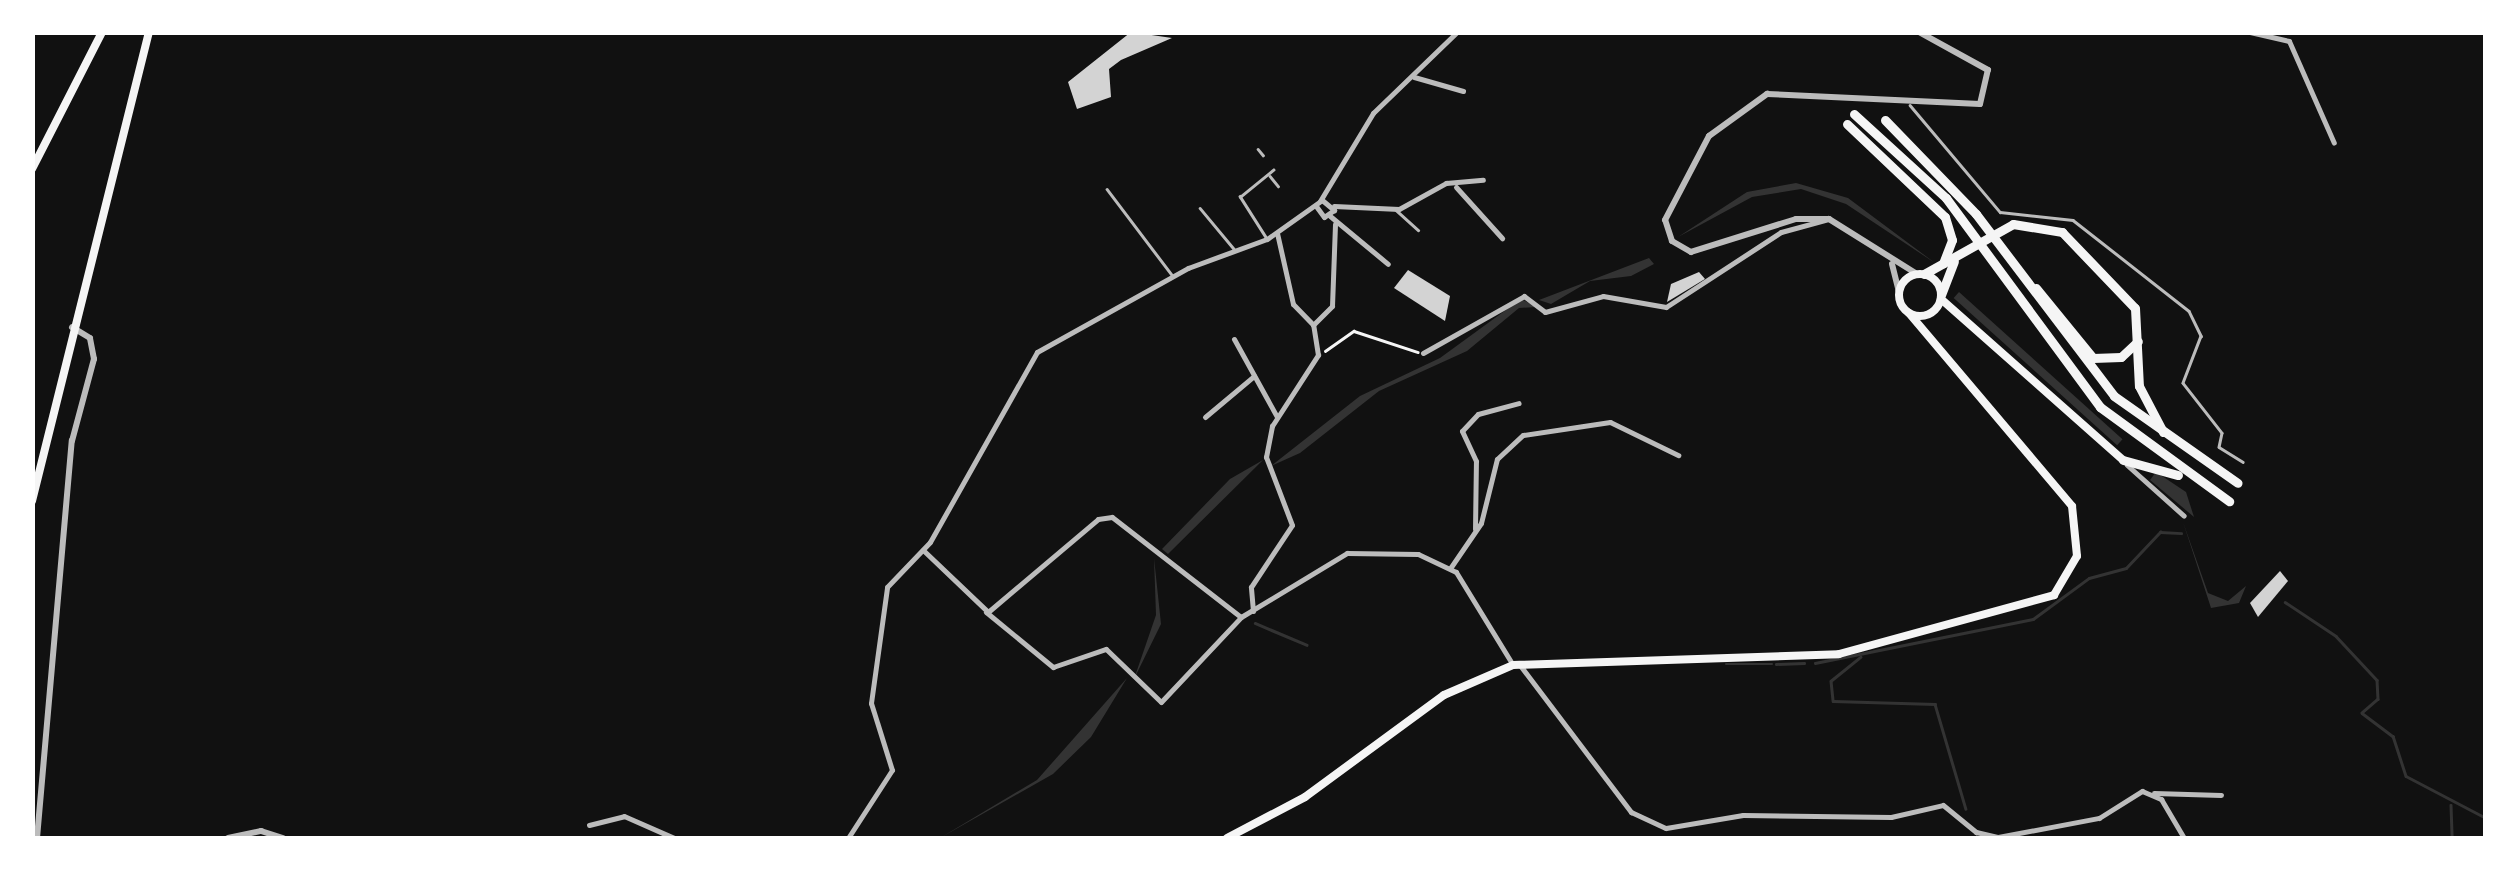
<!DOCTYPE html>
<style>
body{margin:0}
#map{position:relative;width:2518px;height:871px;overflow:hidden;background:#111;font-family:"Fira Sans",sans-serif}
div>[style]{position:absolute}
.water>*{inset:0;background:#333;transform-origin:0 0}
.stream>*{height:2.5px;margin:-1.25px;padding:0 1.25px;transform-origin:1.25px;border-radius:1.25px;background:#333}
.building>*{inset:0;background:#d3d3d3}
.path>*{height:2.5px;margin:-1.25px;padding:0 1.25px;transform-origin:1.25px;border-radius:1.25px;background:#f5f5f5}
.service>*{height:2.5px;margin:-1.25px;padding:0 1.25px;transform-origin:1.25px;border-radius:1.25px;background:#bcbcbc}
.minor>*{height:5px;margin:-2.5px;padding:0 2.5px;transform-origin:2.5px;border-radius:2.5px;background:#bcbcbc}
.tertiary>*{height:6px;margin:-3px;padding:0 3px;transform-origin:3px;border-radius:3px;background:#bcbcbc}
.secondary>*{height:8px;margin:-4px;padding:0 4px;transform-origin:4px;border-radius:4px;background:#f5f5f5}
.secondary>.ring{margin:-4px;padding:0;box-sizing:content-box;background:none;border:8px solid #f5f5f5;border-radius:50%}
.primary>*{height:8px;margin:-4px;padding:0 4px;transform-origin:4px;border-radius:4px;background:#f5f5f5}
.trunk>*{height:9px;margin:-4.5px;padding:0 4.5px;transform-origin:4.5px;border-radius:4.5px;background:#f5f5f5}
span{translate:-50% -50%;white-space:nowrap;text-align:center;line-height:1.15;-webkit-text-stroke:9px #fff;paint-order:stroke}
.frame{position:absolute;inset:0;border:35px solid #fff;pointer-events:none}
</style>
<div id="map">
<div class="water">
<div style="clip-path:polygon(1796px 183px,1848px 198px,1935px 263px,1846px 204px,1801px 189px,1752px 197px,1678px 237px,1747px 192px)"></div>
<div style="clip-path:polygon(1649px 258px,1654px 264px,1631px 276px,1590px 281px,1551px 304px,1539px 300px)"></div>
<div style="left:1959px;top:292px;width:220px;height:8px;rotate:42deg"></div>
<div style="clip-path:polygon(1521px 299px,1537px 307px,1519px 308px,1467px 351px,1379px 391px,1300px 453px,1271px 466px,1360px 396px,1440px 358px)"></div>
<div style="clip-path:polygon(1263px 460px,1168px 554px,1162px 549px,1230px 479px)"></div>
<div style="clip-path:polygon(2156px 472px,2186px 492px,2194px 517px,2150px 480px)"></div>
<div style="clip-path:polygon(2183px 522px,2208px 593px,2228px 601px,2246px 586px,2239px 603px,2211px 608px)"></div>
<div style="clip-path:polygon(1154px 558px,1161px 624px,1134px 679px,1156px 615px)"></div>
<div style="clip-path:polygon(1127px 678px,1091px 737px,1053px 774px,940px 838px,1037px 780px)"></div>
</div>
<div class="stream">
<div style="left:2285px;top:602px;width:61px;rotate:33.7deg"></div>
<div style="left:2336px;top:636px;width:60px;rotate:47deg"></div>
<div style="left:2377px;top:680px;width:19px;rotate:87deg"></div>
<div style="left:2378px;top:699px;width:21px;rotate:139deg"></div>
<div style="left:2362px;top:713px;width:39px;rotate:37deg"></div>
<div style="left:2393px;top:736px;width:42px;rotate:72deg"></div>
<div style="left:2406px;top:776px;width:90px;rotate:27.7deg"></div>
<div style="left:1255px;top:623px;width:56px;rotate:22.9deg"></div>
<div style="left:1861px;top:657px;width:38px;rotate:141deg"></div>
<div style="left:1831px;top:681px;width:20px;rotate:84deg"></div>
<div style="left:1833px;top:701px;width:102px;rotate:1.7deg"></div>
<div style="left:1935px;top:704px;width:109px;rotate:73.6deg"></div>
<div style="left:1815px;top:663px;width:222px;rotate:-11.4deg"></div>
<div style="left:2033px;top:619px;width:69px;rotate:-36.2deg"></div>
<div style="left:2089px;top:578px;width:38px;rotate:-15deg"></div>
<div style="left:2126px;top:568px;width:50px;rotate:-46.6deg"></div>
<div style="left:2160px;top:532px;width:21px;rotate:3deg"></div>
<div style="left:1726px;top:664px;width:46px"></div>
<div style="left:1776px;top:664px;width:28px;rotate:-2deg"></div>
<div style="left:2451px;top:805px;width:33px;rotate:88deg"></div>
</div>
<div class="building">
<div style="clip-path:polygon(1131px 32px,1172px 38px,1121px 60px,1109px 69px,1111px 97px,1077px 109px,1068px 82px)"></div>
<div style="clip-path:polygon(1408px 270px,1450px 296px,1445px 321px,1394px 288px)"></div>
<div style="clip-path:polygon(1699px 272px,1705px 279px,1667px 302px,1671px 284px)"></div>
<div style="clip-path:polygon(2280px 571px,2288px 581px,2258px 617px,2250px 603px)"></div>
</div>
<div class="path">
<div style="left:1325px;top:351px;width:35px;rotate:-35deg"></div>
<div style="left:1354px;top:331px;width:67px;rotate:18.2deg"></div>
</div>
<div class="service">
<div style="left:1910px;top:105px;width:140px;rotate:49.9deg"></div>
<div style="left:2000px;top:212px;width:73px;rotate:6.3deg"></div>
<div style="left:2073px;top:220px;width:147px;rotate:38.1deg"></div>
<div style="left:2189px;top:311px;width:28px;rotate:64deg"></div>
<div style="left:2201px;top:336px;width:50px;rotate:111deg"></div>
<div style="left:2183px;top:383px;width:63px;rotate:52deg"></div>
<div style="left:2222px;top:433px;width:14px;rotate:102deg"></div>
<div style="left:2219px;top:447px;width:28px;rotate:32deg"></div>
<div style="left:1258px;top:149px;width:8px;rotate:50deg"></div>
<div style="left:1270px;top:176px;width:13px;rotate:51deg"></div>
<div style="left:1107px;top:189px;width:108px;rotate:52.9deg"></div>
<div style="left:1200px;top:208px;width:53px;rotate:50.3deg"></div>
<div style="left:1396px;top:210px;width:30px;rotate:42deg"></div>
<div style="left:1266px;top:238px;width:49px;rotate:-122.4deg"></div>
<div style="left:1240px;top:197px;width:43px;rotate:-39.3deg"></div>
</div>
<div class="minor">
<div style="left:2250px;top:32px;width:40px;rotate:13deg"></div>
<div style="left:2289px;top:41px;width:111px;rotate:66.2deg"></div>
<div style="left:1414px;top:77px;width:51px;rotate:15.9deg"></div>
<div style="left:1456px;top:187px;width:69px;rotate:48deg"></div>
<div style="left:1320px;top:201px;width:103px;rotate:-58.9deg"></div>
<div style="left:1373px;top:113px;width:117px;rotate:-44deg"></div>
<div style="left:1334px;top:206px;width:65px;rotate:2.6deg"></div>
<div style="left:1399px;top:209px;width:54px;rotate:-29deg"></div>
<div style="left:1446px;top:183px;width:37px;rotate:-5deg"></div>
<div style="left:1330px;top:216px;width:75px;rotate:39.6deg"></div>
<div style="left:1277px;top:233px;width:73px;rotate:77.3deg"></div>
<div style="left:1293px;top:304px;width:29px;rotate:46deg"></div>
<div style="left:1234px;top:339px;width:89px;rotate:61.1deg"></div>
<div style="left:1423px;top:353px;width:116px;rotate:-29.4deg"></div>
<div style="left:1524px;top:296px;width:26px;rotate:37deg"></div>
<div style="left:1545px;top:312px;width:60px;rotate:-15.4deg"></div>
<div style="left:1603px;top:296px;width:64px;rotate:9.9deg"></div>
<div style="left:1666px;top:307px;width:137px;rotate:-33.1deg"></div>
<div style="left:1781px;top:232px;width:50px;rotate:-15.2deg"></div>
<div style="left:1205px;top:417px;width:64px;rotate:-39.9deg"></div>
<div style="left:2127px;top:465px;width:76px;rotate:41.8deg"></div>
<div style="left:1475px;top:529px;width:68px;rotate:-89.2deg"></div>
<div style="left:1476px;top:461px;width:33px;rotate:-115deg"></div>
<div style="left:1462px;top:431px;width:23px;rotate:-47deg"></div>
<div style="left:1478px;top:414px;width:42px;rotate:-15deg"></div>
<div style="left:923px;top:550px;width:90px;rotate:43.6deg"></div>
<div style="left:988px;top:612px;width:144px;rotate:-40.2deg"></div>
<div style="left:1098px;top:519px;width:14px;rotate:-8deg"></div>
<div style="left:1112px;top:517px;width:163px;rotate:37.8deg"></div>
<div style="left:1241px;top:617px;width:124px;rotate:-31.1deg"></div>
<div style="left:1347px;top:553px;width:71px;rotate:0.8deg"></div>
<div style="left:1418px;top:554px;width:42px;rotate:25.3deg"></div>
<div style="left:1456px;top:572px;width:109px;rotate:58.5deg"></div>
<div style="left:1451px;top:567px;width:53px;rotate:-55.7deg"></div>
<div style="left:1481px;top:523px;width:66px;rotate:-76deg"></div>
<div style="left:1497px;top:459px;width:35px;rotate:-43deg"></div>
<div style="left:1523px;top:435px;width:88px;rotate:-8.5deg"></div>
<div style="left:1610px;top:422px;width:76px;rotate:25.9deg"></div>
<div style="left:1253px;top:611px;width:24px;rotate:-95deg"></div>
<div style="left:1251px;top:587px;width:74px;rotate:-56.5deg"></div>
<div style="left:1292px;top:525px;width:73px;rotate:-110.9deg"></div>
<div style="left:1266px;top:457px;width:32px;rotate:-79deg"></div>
<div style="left:1272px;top:426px;width:85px;rotate:-57.1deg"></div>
<div style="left:1318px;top:355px;width:30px;rotate:-99deg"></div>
<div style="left:1313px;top:325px;width:27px;rotate:-45deg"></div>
<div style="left:1332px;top:306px;width:82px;rotate:-87.9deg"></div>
<div style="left:986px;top:612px;width:87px;rotate:39.4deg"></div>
<div style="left:1053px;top:667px;width:56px;rotate:-18.8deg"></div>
<div style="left:1106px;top:649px;width:76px;rotate:43.9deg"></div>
<div style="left:1161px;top:702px;width:117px;rotate:-46.7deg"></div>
<div style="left:1519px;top:664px;width:186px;rotate:52.9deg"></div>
<div style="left:1631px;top:812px;width:38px;rotate:25deg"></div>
<div style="left:1666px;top:828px;width:78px;rotate:-9.6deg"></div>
<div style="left:1743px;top:815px;width:148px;rotate:0.8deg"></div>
<div style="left:1891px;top:817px;width:53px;rotate:-13deg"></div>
<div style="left:1943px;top:805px;width:43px;rotate:39.3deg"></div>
<div style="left:1976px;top:832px;width:23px;rotate:13deg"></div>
<div style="left:1998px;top:837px;width:103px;rotate:-10.7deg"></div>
<div style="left:2099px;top:818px;width:51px;rotate:-32.1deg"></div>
<div style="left:2142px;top:791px;width:21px;rotate:23deg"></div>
<div style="left:2161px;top:799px;width:45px;rotate:59.5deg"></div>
<div style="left:2154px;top:793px;width:67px;rotate:1.7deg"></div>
<div style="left:589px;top:825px;width:36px;rotate:-14deg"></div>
<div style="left:624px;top:816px;width:55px;rotate:23.7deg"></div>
<div style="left:848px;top:838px;width:81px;rotate:-57.1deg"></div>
<div style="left:892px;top:770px;width:70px;rotate:-107.4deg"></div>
<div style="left:871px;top:703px;width:117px;rotate:-82.1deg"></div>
<div style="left:887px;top:587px;width:62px;rotate:-46.3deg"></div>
<div style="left:930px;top:542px;width:218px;rotate:-60.6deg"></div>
<div style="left:1037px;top:352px;width:173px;rotate:-29.1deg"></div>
<div style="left:1188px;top:268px;width:84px;rotate:-20.2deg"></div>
<div style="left:1267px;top:239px;width:67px;rotate:-35.3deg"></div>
<div style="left:1322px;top:200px;width:16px;rotate:40deg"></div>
<div style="left:1334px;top:210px;width:12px;rotate:145deg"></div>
<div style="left:1324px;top:217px;width:14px;rotate:-126deg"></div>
</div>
<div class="tertiary">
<div style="left:1892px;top:264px;width:30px;rotate:76deg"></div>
<div style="left:1917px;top:274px;width:104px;rotate:-148deg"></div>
<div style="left:1829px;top:219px;width:33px;rotate:180deg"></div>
<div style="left:1796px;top:219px;width:110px;rotate:162.6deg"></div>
<div style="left:1691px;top:252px;width:22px;rotate:-150deg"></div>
<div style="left:1672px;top:241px;width:22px;rotate:-108deg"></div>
<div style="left:1665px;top:220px;width:95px;rotate:-62.4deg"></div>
<div style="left:1709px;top:136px;width:72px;rotate:-35.9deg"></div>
<div style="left:1767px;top:94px;width:213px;rotate:2.7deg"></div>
<div style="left:1980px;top:104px;width:35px;rotate:-77deg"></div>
<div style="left:1988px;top:70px;width:79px;rotate:-151.2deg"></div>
<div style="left:37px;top:838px;width:399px;rotate:-85deg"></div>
<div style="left:72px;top:441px;width:85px;rotate:-75deg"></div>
<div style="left:94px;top:359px;width:21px;rotate:-101deg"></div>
<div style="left:90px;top:338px;width:21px;rotate:-149deg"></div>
<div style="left:228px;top:838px;width:34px;rotate:-12deg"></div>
<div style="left:261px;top:831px;width:23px;rotate:18deg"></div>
</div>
<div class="secondary">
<div style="left:32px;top:169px;width:154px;rotate:-62.9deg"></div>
<div class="ring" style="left:1899px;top:274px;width:34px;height:34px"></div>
<div style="left:1941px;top:299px;width:243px;rotate:41.5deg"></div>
<div style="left:1227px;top:838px;width:88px;rotate:-27.7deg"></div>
<div style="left:1305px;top:797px;width:172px;rotate:-36.3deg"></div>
<div style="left:1444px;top:695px;width:75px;rotate:-23.5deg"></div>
<div style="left:1513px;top:665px;width:326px;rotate:-1.9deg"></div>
<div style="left:1839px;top:654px;width:223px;rotate:-15.3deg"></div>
<div style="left:2054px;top:595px;width:45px;rotate:-59.5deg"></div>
<div style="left:2077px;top:556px;width:50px;rotate:-95.7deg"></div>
<div style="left:2072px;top:506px;width:253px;rotate:-130.2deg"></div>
</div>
<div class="primary">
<div style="left:32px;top:501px;width:483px;rotate:-76deg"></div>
</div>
<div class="trunk">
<div style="left:1854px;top:114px;width:125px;rotate:42.4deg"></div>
<div style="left:1946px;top:198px;width:260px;rotate:53.6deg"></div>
<div style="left:2100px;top:407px;width:160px;rotate:36.1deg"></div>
<div style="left:1885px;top:120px;width:131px;rotate:45.9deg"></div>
<div style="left:1976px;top:214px;width:228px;rotate:52.8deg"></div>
<div style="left:2114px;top:396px;width:151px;rotate:35.1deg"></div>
<div style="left:1847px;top:124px;width:135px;rotate:43.5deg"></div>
<div style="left:1945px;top:217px;width:24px;rotate:73deg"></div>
<div style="left:1952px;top:240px;width:25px;rotate:111deg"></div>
<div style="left:1924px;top:274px;width:102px;rotate:-29.3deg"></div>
<div style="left:2013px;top:224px;width:50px;rotate:9.3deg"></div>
<div style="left:2062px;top:232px;width:105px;rotate:46.2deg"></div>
<div style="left:2135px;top:308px;width:78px;rotate:87.1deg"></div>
<div style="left:2139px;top:386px;width:52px;rotate:62.4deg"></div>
<div style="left:2036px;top:288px;width:90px;rotate:50.8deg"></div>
<div style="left:2093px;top:358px;width:28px;rotate:-2deg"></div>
<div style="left:2121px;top:357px;width:23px;rotate:-43deg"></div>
<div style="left:1941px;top:295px;width:36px;rotate:-69deg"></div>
<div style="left:2123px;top:460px;width:57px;rotate:15.3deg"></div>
</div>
<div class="frame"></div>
</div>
